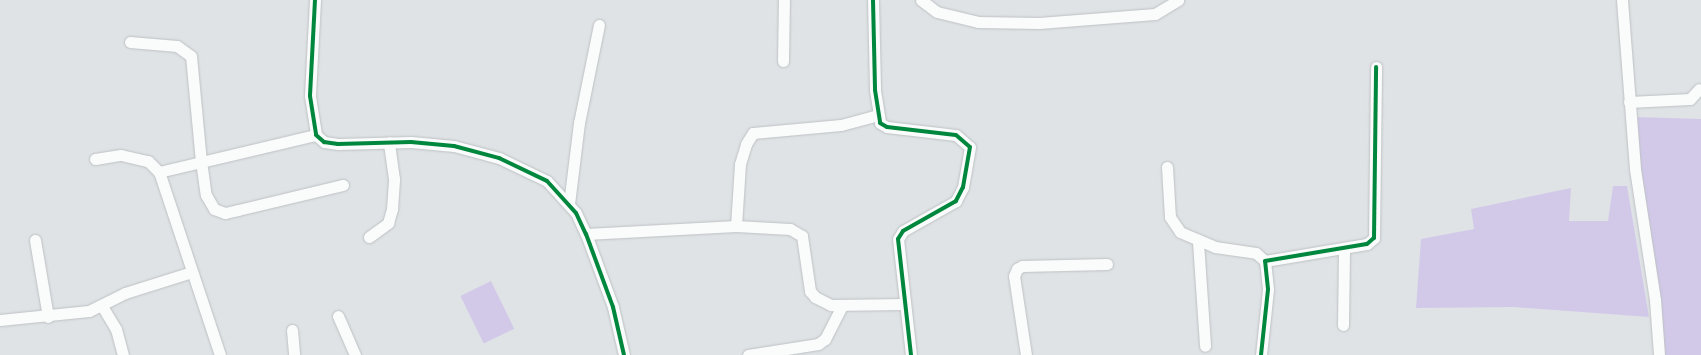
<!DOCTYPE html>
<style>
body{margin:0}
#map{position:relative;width:1701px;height:355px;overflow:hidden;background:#dfe3e6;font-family:"Archivo Narrow",sans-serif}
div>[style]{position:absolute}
.green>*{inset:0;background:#d2c9e9;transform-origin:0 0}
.roads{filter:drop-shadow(0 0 1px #bec1c3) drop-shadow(0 0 1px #bec1c3)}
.street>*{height:11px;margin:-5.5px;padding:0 5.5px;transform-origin:5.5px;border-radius:5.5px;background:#fafbfb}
.cycleway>*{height:4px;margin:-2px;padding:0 2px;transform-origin:2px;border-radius:2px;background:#00873e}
span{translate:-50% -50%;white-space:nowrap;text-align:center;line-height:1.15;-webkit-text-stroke:3.5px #fff;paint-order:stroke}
</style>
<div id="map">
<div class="green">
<div style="clip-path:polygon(1634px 117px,1701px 119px,1701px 355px,1660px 355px,1653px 256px)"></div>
<div style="clip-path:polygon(1613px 186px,1627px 186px,1649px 317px,1514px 307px,1416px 308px,1421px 239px,1474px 229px,1471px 209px,1571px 188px,1569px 221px,1608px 221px)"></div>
<div style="left:491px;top:281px;width:53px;height:34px;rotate:64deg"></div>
</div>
<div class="roads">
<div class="street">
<div style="left:315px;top:0;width:96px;rotate:93deg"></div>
<div style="left:310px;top:96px;width:39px;rotate:81deg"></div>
<div style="left:316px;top:135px;width:11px;rotate:41deg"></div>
<div style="left:324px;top:142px;width:14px;rotate:8deg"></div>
<div style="left:338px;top:144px;width:73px;rotate:-1.6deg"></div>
<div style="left:411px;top:142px;width:43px;rotate:5.3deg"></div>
<div style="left:454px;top:146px;width:47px;rotate:14.9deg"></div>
<div style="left:499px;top:158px;width:53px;rotate:25.6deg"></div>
<div style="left:547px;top:181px;width:43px;rotate:47.8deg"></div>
<div style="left:576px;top:213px;width:23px;rotate:65deg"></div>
<div style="left:586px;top:234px;width:78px;rotate:69.7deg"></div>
<div style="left:613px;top:307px;width:49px;rotate:77.1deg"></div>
<div style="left:873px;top:0;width:90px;rotate:88.7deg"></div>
<div style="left:875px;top:90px;width:33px;rotate:81deg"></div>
<div style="left:880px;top:123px;width:8px;rotate:30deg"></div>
<div style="left:887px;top:127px;width:69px;rotate:6.6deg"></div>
<div style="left:956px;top:135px;width:18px;rotate:41deg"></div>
<div style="left:970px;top:147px;width:41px;rotate:99.9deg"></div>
<div style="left:963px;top:187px;width:16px;rotate:117deg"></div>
<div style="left:956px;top:201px;width:61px;rotate:150.5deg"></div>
<div style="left:903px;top:231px;width:9px;rotate:122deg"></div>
<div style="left:898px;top:239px;width:117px;rotate:83.6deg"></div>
<div style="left:921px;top:0;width:20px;rotate:37deg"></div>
<div style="left:937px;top:12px;width:42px;rotate:13.7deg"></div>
<div style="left:978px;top:22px;width:61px;rotate:0.9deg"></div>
<div style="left:1039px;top:23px;width:116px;rotate:-4.4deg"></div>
<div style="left:1155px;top:14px;width:27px;rotate:-31deg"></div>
<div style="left:1622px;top:0;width:169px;rotate:85.6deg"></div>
<div style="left:1635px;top:169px;width:133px;rotate:81.3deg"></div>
<div style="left:1655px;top:300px;width:55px;rotate:85.8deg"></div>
<div style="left:130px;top:42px;width:47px;rotate:4.9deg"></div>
<div style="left:177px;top:46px;width:17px;rotate:36deg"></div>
<div style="left:191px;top:56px;width:105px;rotate:84.6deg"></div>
<div style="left:201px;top:161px;width:34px;rotate:82deg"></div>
<div style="left:206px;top:195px;width:16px;rotate:60deg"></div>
<div style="left:214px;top:209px;width:12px;rotate:20deg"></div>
<div style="left:225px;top:213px;width:13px;rotate:-13deg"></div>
<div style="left:238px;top:210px;width:108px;rotate:-13.4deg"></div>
<div style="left:783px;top:61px;width:61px;rotate:-89.1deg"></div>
<div style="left:1629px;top:102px;width:61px;rotate:-2.8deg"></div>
<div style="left:1690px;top:99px;width:13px;rotate:-48deg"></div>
<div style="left:95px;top:159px;width:26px;rotate:-9deg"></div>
<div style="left:121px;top:155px;width:28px;rotate:13deg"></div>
<div style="left:148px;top:161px;width:16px;rotate:45deg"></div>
<div style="left:1167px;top:167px;width:50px;rotate:86.6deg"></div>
<div style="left:1170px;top:217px;width:18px;rotate:56deg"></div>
<div style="left:1180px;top:232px;width:38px;rotate:23deg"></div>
<div style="left:1215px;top:247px;width:41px;rotate:8.3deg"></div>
<div style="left:1256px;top:253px;width:12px;rotate:42deg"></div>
<div style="left:569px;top:204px;width:82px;rotate:-83deg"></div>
<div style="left:579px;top:123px;width:100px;rotate:-78.5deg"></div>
<div style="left:736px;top:226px;width:62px;rotate:-86.3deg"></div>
<div style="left:740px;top:164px;width:21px;rotate:-73deg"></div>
<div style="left:746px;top:144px;width:13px;rotate:-58deg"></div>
<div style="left:753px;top:133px;width:88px;rotate:-5.2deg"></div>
<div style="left:841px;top:125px;width:38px;rotate:-15deg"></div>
<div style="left:586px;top:234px;width:150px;rotate:-3.1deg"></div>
<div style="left:736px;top:226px;width:54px;rotate:3.2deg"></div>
<div style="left:790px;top:229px;width:14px;rotate:30deg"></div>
<div style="left:802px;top:236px;width:56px;rotate:81.7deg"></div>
<div style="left:810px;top:291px;width:8px;rotate:50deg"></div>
<div style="left:815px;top:297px;width:18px;rotate:27deg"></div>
<div style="left:831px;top:305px;width:73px;rotate:-0.8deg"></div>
<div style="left:369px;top:237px;width:24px;rotate:-36deg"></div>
<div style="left:388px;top:223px;width:15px;rotate:-74deg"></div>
<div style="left:392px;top:209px;width:30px;rotate:-86deg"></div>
<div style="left:394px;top:179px;width:37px;rotate:-98deg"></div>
<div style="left:35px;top:240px;width:78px;rotate:80.4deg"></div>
<div style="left:1198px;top:242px;width:104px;rotate:86.1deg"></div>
<div style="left:102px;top:306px;width:27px;rotate:59deg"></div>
<div style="left:116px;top:329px;width:27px;rotate:75deg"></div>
<div style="left:338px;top:316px;width:43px;rotate:66.4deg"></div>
<div style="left:0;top:320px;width:89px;rotate:-5.8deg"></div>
<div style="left:89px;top:311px;width:40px;rotate:-26.6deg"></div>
<div style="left:125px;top:293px;width:70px;rotate:-17.4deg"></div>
<div style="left:1343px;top:325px;width:76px;rotate:-89.2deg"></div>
<div style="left:292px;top:330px;width:25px;rotate:85deg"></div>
<div style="left:220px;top:355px;width:193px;rotate:-108.4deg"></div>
<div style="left:159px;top:172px;width:161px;rotate:-13.3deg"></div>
<div style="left:748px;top:355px;width:71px;rotate:-8.9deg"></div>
<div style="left:818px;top:344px;width:9px;rotate:-36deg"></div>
<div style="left:825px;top:339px;width:38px;rotate:-63deg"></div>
<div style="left:1026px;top:355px;width:80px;rotate:-98.6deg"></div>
<div style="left:1014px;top:276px;width:8px;rotate:-67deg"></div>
<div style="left:1017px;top:269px;width:6px;rotate:-31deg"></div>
<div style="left:1022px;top:266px;width:85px;rotate:-1.3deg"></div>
<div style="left:1261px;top:355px;width:66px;rotate:-83.9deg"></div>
<div style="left:1268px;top:289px;width:28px;rotate:-96deg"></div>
<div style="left:1265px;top:261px;width:103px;rotate:-9.5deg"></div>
<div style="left:1367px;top:244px;width:9px;rotate:-41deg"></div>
<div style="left:1374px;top:238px;width:171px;rotate:-89.3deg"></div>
</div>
</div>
<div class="cycleway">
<div style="left:315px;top:0;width:96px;rotate:93deg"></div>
<div style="left:310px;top:96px;width:39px;rotate:81deg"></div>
<div style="left:316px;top:135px;width:11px;rotate:41deg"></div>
<div style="left:324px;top:142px;width:14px;rotate:8deg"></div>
<div style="left:338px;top:144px;width:73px;rotate:-1.6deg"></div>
<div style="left:411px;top:142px;width:43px;rotate:5.3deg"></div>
<div style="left:454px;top:146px;width:47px;rotate:14.9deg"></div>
<div style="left:499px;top:158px;width:53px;rotate:25.6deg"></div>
<div style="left:547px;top:181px;width:43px;rotate:47.8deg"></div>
<div style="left:576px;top:213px;width:23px;rotate:65deg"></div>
<div style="left:586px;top:234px;width:78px;rotate:69.7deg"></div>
<div style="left:613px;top:307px;width:49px;rotate:77.1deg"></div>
<div style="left:873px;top:0;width:90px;rotate:88.7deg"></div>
<div style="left:875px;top:90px;width:33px;rotate:81deg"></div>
<div style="left:880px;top:123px;width:8px;rotate:30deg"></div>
<div style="left:887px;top:127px;width:69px;rotate:6.6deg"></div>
<div style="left:956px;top:135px;width:18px;rotate:41deg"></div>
<div style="left:970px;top:147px;width:41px;rotate:99.9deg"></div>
<div style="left:963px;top:187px;width:16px;rotate:117deg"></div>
<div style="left:956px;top:201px;width:61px;rotate:150.5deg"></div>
<div style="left:903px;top:231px;width:9px;rotate:122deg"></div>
<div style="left:898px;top:239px;width:117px;rotate:83.6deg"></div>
<div style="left:1261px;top:355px;width:66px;rotate:-83.9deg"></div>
<div style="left:1268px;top:289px;width:28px;rotate:-96deg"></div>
<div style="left:1265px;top:261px;width:103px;rotate:-9.5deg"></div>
<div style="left:1367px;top:244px;width:9px;rotate:-41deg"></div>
<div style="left:1374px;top:238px;width:171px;rotate:-89.3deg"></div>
</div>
</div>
